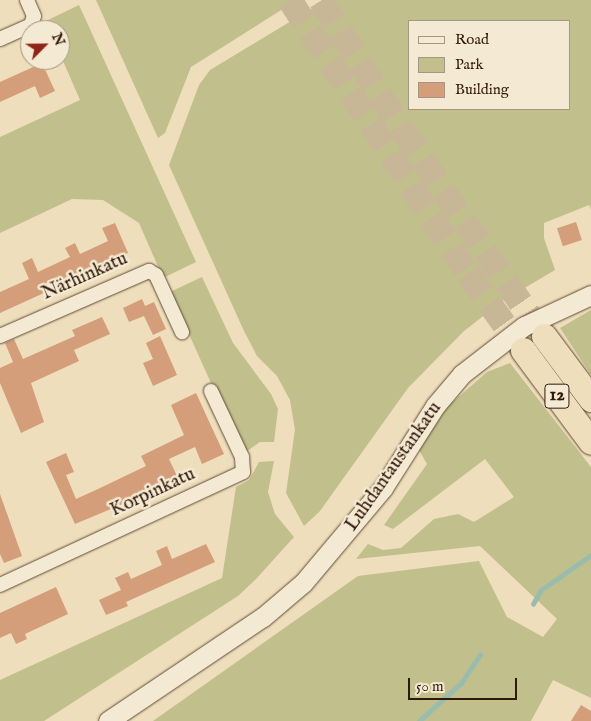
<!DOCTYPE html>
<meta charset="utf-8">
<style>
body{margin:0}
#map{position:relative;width:591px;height:721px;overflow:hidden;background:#eedebb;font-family:"IM FELL English",serif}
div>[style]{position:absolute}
.green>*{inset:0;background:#c1bf8b}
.stream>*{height:4.5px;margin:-2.25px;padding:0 2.25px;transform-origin:2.25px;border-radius:2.25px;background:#9abcad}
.building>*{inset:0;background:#d59e7a;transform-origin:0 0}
.highway-tunnel>*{height:25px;margin-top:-12.5px;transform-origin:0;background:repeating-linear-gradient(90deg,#c8b797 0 25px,transparent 0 37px)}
.roads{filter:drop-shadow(0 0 1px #604a36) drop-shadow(0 0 1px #604a36)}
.street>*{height:14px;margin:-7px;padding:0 7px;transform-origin:7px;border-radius:7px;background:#f4ead3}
.secondary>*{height:19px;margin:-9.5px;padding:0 9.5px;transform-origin:9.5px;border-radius:9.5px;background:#f4ead3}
.highway>*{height:25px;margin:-12.5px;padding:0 12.5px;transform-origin:12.5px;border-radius:12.5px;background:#eedebb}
span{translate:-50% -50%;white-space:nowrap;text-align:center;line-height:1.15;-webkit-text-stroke:5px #f4ead3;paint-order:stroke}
.shield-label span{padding:1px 4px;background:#f4ead3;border:1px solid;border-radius:4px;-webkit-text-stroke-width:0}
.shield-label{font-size:18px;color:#311909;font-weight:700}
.street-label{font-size:19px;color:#311909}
.legend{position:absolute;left:408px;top:20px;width:162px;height:90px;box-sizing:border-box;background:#f4ead3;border:1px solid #a69682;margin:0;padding:6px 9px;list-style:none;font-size:15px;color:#311909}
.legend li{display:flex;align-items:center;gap:10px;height:25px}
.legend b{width:25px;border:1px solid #a69682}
.north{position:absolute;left:20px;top:20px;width:50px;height:50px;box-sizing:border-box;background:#f4ead3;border:1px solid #a69682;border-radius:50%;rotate:67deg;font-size:14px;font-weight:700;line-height:20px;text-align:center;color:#311909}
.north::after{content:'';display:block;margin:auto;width:18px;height:22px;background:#8f2418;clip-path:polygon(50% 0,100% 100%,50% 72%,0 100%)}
.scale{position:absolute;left:408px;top:678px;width:109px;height:22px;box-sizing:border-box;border:2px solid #311909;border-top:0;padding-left:6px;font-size:15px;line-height:18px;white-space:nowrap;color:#311909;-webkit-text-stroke:4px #f4ead3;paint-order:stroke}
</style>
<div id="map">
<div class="green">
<div style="clip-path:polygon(96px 0,297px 0,191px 67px,165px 133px,158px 138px)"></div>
<div style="clip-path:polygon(evenodd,326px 0,591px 0,591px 209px,589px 205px,544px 223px,544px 238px,555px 270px,504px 300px,464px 331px,408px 388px,320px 511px,304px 526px,286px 493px,295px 430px,290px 400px,277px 376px,257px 356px,244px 331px,169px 165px,199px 85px,210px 70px,326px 0,410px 21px,570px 21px,570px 109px,410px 109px,410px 21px)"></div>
<div style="clip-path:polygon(79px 5px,196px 262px,163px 278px,139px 223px,103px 200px,72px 199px,0 233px,0 137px,80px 100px,60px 54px,60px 30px,50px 30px,46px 21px)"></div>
<div style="clip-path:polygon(202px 277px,233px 343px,271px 394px,278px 409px,274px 442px,260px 442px,243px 454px,170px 292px)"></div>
<div style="clip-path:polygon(591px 310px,591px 375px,560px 328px)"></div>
<div style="clip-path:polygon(510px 363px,591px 467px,591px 698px,553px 680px,531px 721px,153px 721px,358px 576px,479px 561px,507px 617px,543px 637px,557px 619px,480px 546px,356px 559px,368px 544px,383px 550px,401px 548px,434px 519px,458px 514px,474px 522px,514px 497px,485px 459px,393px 529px,384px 525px,427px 464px,419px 450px,447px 407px,487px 372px)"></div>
<div style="clip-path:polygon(274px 461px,268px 492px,275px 514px,294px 537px,256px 579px,238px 596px,44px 721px,0 721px,0 680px,222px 578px,236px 487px,249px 480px,259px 462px)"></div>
</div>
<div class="stream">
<div style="left:533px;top:604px;width:16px;rotate:-60deg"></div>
<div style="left:541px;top:590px;width:61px;rotate:-35deg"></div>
<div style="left:419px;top:721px;width:57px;rotate:-42.1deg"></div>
<div style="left:461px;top:683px;width:34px;rotate:-56deg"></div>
</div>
<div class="building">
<div style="clip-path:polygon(42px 63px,55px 91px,40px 98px,35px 86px,0 102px,0 82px)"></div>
<div style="left:576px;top:222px;width:19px;height:20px;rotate:72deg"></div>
<div style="clip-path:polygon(115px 223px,128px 253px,88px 271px,92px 279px,82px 284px,79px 277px,0 313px,0 292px,29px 279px,22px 263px,32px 258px,38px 272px,70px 257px,65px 248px,75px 243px,80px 254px,108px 241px,102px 228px)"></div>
<div style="clip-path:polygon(142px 299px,145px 306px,154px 302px,166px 329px,153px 335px,144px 316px,129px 322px,123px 308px)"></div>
<div style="clip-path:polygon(102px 317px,110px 334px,74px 350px,79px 361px,31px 383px,44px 422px,21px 433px,0 383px,0 368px,13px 362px,5px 343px,14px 339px,23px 359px,75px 336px,72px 330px)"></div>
<div style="clip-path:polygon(160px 336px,177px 375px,153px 386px,143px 363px,153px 359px,146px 343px)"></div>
<div style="clip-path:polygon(196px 393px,224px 454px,202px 464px,195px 447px,169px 459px,177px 476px,141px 492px,142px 496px,75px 524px,46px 462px,66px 453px,74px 472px,66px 475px,76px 499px,98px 489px,146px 466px,141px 456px,184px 435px,171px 405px)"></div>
<div style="clip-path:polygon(0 494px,22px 556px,4px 563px,0 554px)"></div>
<div style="clip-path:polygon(206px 544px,215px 562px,126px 602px,128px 606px,106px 615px,99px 600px,121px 590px,115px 578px,128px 572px,131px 579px,162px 565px,156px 551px,167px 546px,172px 559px)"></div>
<div style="clip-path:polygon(56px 587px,68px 614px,25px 634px,27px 639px,16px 644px,11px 633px,0 638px,0 613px)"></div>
<div style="clip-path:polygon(581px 705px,591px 711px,591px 721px,571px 721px)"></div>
</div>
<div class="highway-tunnel">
<div style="left:290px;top:0;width:326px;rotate:56.9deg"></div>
<div style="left:468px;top:273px;width:95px;rotate:54.5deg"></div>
<div style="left:321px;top:0;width:152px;rotate:57.9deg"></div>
<div style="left:402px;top:129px;width:251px;rotate:55.6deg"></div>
</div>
<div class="roads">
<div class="street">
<div style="left:0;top:39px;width:34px;rotate:-24deg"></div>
<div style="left:31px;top:25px;width:9px;rotate:-72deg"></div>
<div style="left:34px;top:16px;width:17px;rotate:-114deg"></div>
<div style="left:0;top:336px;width:163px;rotate:-23.6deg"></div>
<div style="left:149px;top:271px;width:8px;rotate:30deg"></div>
<div style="left:156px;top:275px;width:63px;rotate:65.5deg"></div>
<div style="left:0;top:585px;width:268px;rotate:-24.9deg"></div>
<div style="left:243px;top:472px;width:15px;rotate:-94deg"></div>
<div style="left:242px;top:457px;width:73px;rotate:-115.2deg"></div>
</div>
<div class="secondary">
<div style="left:108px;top:721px;width:187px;rotate:-33.9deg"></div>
<div style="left:263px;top:617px;width:52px;rotate:-40.4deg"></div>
<div style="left:303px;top:583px;width:124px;rotate:-49.9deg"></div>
<div style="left:383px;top:488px;width:97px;rotate:-57.6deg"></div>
<div style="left:435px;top:406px;width:42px;rotate:-49.8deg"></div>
<div style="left:462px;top:374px;width:78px;rotate:-37.7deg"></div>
<div style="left:524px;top:326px;width:74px;rotate:-24.8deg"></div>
</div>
<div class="highway">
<div style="left:544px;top:336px;width:79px;rotate:53.3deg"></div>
<div style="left:523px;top:350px;width:114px;rotate:53.5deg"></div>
</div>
</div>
<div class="shield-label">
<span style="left:557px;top:396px">12</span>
</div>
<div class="street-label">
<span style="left:85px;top:277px;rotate:-24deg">Närhinkatu</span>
<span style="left:394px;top:467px;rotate:-55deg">Luhdantaustankatu</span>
<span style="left:153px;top:493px;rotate:-25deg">Korpinkatu</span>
</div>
<ul class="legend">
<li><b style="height:6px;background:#f4ead3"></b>Road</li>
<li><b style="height:14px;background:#c1bf8b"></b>Park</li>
<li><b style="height:14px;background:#d59e7a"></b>Building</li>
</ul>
<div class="north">N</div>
<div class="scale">50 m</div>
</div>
